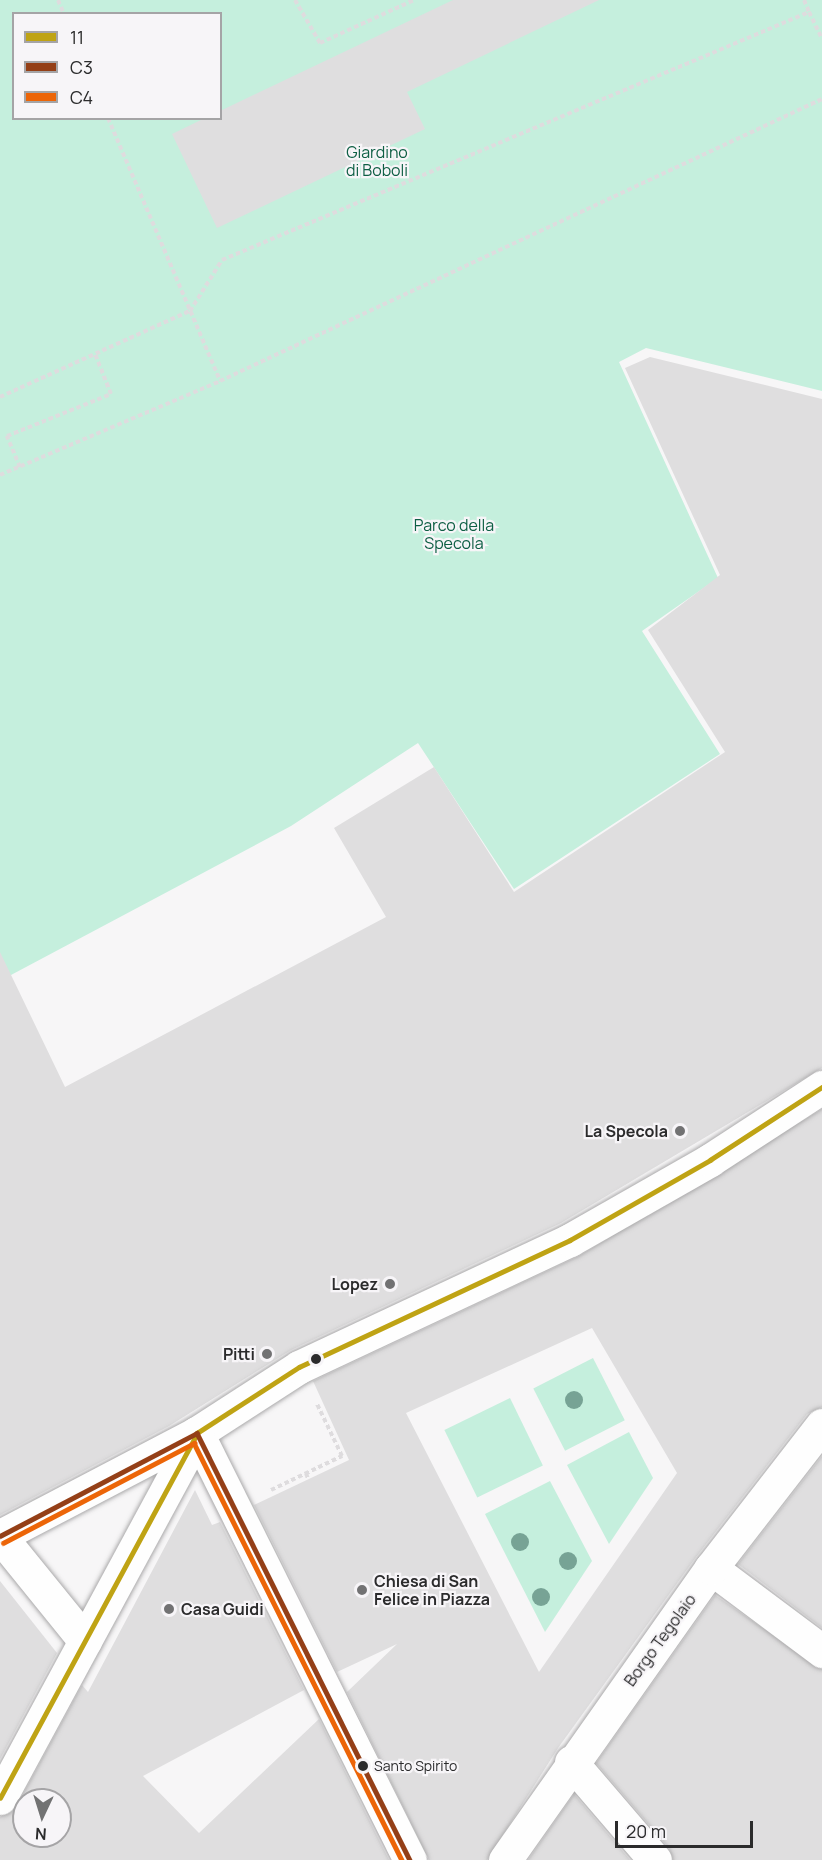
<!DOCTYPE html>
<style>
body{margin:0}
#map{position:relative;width:822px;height:1860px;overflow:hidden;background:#f7f6f7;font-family:Manrope,sans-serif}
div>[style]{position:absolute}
.green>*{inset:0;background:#c5efdd;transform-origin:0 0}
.building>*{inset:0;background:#dfdedf}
.path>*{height:4px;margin-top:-2px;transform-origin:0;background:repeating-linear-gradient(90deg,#dedcde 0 4.5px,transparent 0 7.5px)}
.roads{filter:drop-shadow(0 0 2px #aaa9aa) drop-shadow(0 0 2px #aaa9aa)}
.minor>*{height:33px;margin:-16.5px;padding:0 16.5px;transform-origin:16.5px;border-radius:16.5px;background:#fefefe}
.bus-1>*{height:4.5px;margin:-2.25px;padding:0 2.25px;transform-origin:2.25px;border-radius:2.25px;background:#bfa314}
.bus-2>*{height:4.5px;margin:-2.25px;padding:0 2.25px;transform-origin:2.25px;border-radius:2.25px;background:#943f17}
.bus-3>*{height:4.5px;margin:-2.25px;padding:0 2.25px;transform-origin:2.25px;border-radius:2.25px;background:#ec6508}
.trees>*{width:18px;height:18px;margin:-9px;border-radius:50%;background:#77a395}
.dots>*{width:16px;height:16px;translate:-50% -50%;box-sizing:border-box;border:3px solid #f7f5f8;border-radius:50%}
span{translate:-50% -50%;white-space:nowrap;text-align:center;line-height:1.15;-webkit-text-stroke:4.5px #f7f5f8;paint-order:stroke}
.bus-label{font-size:14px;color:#2b2b2c}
.left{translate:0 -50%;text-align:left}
.park-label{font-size:16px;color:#0e5f44}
.poi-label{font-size:16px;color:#2b2b2c;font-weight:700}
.right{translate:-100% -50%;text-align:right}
.street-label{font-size:16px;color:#2b2b2c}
.legend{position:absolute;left:12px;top:12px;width:210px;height:108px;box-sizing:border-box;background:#f7f5f8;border:2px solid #a5a4a6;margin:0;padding:8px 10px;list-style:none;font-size:18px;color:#2b2b2c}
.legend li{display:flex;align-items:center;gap:12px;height:30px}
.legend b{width:30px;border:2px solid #a5a4a6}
.north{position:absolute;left:12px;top:1788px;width:60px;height:60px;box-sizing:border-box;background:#f7f5f8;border:2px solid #a5a4a6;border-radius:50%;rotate:184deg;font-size:16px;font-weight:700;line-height:24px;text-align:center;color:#2b2b2c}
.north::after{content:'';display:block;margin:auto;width:21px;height:27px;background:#727273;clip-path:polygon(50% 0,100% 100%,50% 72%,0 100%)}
.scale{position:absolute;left:615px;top:1821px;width:138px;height:27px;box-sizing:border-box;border:3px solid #2b2b2c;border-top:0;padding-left:8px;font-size:18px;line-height:21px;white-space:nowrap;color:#2b2b2c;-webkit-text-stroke:4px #f7f5f8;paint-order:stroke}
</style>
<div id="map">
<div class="green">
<div style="clip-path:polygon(evenodd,0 0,822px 0,822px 391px,646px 348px,619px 362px,718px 578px,642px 631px,720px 754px,514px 889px,418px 743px,291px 826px,11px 975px,0 973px,0 0,14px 14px,220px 14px,220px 118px,14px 118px,14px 14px)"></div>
<div style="left:593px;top:1358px;width:70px;height:67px;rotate:63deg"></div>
<div style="left:510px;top:1398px;width:75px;height:73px;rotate:64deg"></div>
<div style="clip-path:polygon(629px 1432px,653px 1478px,609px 1544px,567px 1465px)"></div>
<div style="clip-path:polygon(550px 1481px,592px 1561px,545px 1632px,485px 1514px)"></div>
</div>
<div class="building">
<div style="clip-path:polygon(453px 0,599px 0,407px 92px,425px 129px,217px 228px,172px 134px,205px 118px,220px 118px,220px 111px)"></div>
<div style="clip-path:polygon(650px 357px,822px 399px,822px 1068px,561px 1223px,291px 1350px,169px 1426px,0 1515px,0 952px,65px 1087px,386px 917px,334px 828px,434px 767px,514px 892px,725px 752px,648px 630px,720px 575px,625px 368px)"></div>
<div style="clip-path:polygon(evenodd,822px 1109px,822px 1407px,807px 1414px,696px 1557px,558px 1748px,487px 1860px,429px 1860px,347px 1692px,397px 1644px,337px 1672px,254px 1505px,349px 1460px,313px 1381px,579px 1256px,822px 1109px,592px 1328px,677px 1473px,539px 1672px,406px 1413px,592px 1328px)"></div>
<div style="clip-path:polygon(822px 1456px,822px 1628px,738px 1564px)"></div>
<div style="clip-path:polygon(evenodd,195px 1490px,212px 1525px,220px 1522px,304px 1690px,143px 1776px,199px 1833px,319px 1719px,389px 1860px,0 1860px,0 1817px,16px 1807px,82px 1685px,88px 1692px,195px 1490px,24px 1800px,60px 1800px,60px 1836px,24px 1836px,24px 1800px)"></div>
<div style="clip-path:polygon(0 1581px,57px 1653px,0 1759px)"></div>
<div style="clip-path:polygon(715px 1595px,822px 1669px,822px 1860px,673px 1860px,669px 1848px,596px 1763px)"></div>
<div style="clip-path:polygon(574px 1794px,630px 1860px,528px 1860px)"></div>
</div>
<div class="path">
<div style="left:58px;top:0;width:15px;rotate:67deg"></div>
<div style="left:295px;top:0;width:50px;rotate:59.8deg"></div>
<div style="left:320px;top:43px;width:103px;rotate:-24.6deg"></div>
<div style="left:804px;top:0;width:13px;rotate:67deg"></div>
<div style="left:108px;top:118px;width:286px;rotate:66.9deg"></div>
<div style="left:0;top:397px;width:209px;rotate:-24.4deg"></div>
<div style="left:190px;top:311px;width:60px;rotate:-57.9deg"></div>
<div style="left:222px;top:260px;width:637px;rotate:-22.9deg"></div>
<div style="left:809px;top:12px;width:30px;rotate:64deg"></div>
<div style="left:20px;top:467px;width:34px;rotate:-113deg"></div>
<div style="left:7px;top:436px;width:112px;rotate:-22deg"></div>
<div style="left:111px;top:394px;width:43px;rotate:-111.8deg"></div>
<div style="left:0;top:475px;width:239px;rotate:-23.1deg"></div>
<div style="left:220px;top:381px;width:665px;rotate:-25.1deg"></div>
<div style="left:306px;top:1473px;width:6px;rotate:72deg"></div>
<div style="left:271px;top:1490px;width:79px;rotate:-25.6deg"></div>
<div style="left:342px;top:1456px;width:58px;rotate:-115.7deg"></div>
</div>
<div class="roads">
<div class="minor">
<div style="left:197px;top:1433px;width:477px;rotate:63.5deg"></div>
<div style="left:711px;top:1568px;width:139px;rotate:36.8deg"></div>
<div style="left:85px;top:1641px;width:135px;rotate:-129deg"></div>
<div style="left:0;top:1536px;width:222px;rotate:-27.6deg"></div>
<div style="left:197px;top:1433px;width:121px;rotate:-32.9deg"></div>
<div style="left:299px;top:1367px;width:299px;rotate:-25.1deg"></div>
<div style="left:570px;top:1240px;width:161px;rotate:-29.7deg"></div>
<div style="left:710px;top:1160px;width:134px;rotate:-33.1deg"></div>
<div style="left:571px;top:1762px;width:129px;rotate:49.4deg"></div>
<div style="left:0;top:1798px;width:415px;rotate:-61.6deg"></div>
<div style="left:505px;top:1860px;width:357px;rotate:-54.8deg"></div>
<div style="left:711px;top:1568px;width:181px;rotate:-52.2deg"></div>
</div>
</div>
<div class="bus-1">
<div style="left:0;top:1798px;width:415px;rotate:-61.6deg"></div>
<div style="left:197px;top:1433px;width:121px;rotate:-32.9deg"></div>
<div style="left:299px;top:1367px;width:299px;rotate:-25.1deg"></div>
<div style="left:570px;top:1240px;width:161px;rotate:-29.7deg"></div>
<div style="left:710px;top:1160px;width:134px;rotate:-33.1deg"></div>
</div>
<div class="bus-2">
<div style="left:0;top:1536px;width:222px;rotate:-27.6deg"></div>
<div style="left:197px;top:1433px;width:477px;rotate:63.5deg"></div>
</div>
<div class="bus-3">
<div style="left:3px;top:1543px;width:216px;rotate:-27.6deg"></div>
<div style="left:194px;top:1443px;width:466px;rotate:63.5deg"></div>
</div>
<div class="trees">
<div style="left:574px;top:1400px"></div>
<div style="left:520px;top:1542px"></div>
<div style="left:568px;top:1561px"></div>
<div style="left:541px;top:1597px"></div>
</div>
<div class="dots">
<div style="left:680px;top:1131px;background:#727273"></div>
<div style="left:390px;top:1284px;background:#727273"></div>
<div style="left:267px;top:1354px;background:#727273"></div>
<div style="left:316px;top:1359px;background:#2b2b2c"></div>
<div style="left:362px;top:1590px;background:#727273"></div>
<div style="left:169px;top:1609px;background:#727273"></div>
<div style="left:363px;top:1766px;background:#2b2b2c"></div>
</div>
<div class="bus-label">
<span class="left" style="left:374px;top:1766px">Santo Spirito</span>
</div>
<div class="park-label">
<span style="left:377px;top:161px">Giardino<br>di Boboli</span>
<span style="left:454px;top:534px">Parco della<br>Specola</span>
</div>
<div class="poi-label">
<span class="right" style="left:668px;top:1131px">La Specola</span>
<span class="right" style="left:378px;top:1284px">Lopez</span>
<span class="right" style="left:255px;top:1354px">Pitti</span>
<span class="left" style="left:374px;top:1590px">Chiesa di San<br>Felice in Piazza</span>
<span class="left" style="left:181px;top:1609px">Casa Guidi</span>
</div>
<div class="street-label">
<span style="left:660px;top:1640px;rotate:-54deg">Borgo Tegolaio</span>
</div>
<ul class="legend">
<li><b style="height:8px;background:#bfa314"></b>11</li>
<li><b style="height:8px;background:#943f17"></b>C3</li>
<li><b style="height:8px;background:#ec6508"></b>C4</li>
</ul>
<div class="north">N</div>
<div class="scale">20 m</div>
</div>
